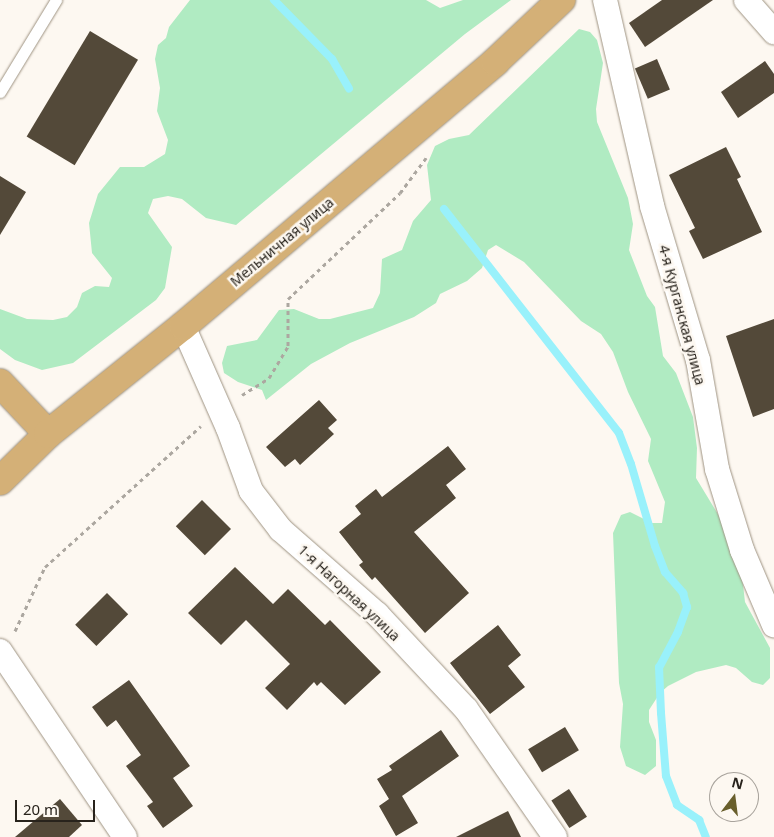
<!DOCTYPE html>
<meta charset="utf-8">
<style>
body{margin:0}
#map{position:relative;width:774px;height:837px;overflow:hidden;background:#fdf8f1;font-family:"Noto Sans",sans-serif}
div>[style]{position:absolute}
.green>*{inset:0;background:#b0ebc2}
.stream>*{height:8px;margin:-4px;padding:0 4px;transform-origin:4px;border-radius:4px;background:#99f1fb}
.building>*{inset:0;background:#534939;transform-origin:0 0}
.path>*{height:3px;margin-top:-1.5px;transform-origin:0;background:repeating-linear-gradient(90deg,#aca7a0 0 4px,transparent 0 8px)}
.roads{filter:drop-shadow(0 0 1px #9e9382) drop-shadow(0 0 1px #9e9382)}
.lane>*{height:11px;margin:-5.5px;padding:0 5.5px;transform-origin:5.5px;border-radius:5.5px;background:#fff}
.street>*{height:24px;margin:-12px;padding:0 12px;transform-origin:12px;border-radius:12px;background:#fff}
.primary>*{height:28px;margin:-14px;padding:0 14px;transform-origin:14px;border-radius:14px;background:#d4b077}
span{translate:-50% -50%;white-space:nowrap;text-align:center;line-height:1.15;-webkit-text-stroke:5px #fdf8f1;paint-order:stroke}
.street-label{font-size:14px;color:#28231c}
.north{position:absolute;left:709px;top:772px;width:50px;height:50px;box-sizing:border-box;background:#fdf8f1;border:1px solid #a8a39c;border-radius:50%;rotate:15deg;font-size:14px;font-weight:700;line-height:20px;text-align:center;color:#28231c}
.north::after{content:'';display:block;margin:auto;width:18px;height:22px;background:#695f2c;clip-path:polygon(50% 0,100% 100%,50% 72%,0 100%)}
.scale{position:absolute;left:15px;top:800px;width:80px;height:22px;box-sizing:border-box;border:2px solid #28231c;border-top:0;padding-left:6px;font-size:15px;line-height:18px;white-space:nowrap;color:#28231c;-webkit-text-stroke:4px #fdf8f1;paint-order:stroke}
</style>
<div id="map">
<div class="green">
<div style="clip-path:polygon(190px 0,426px 0,440px 8px,463px 0,511px 0,465px 34px,236px 225px,206px 218px,182px 199px,168px 196px,153px 199px,148px 213px,172px 247px,165px 288px,156px 300px,73px 363px,42px 370px,15px 360px,0 349px,0 309px,27px 319px,53px 320px,67px 317px,77px 307px,82px 293px,95px 286px,109px 287px,112px 278px,92px 253px,89px 223px,98px 194px,120px 167px,144px 167px,165px 154px,168px 140px,157px 111px,160px 88px,155px 59px,158px 45px,166px 38px,169px 27px)"></div>
<div style="clip-path:polygon(579px 29px,590px 32px,597px 40px,603px 63px,596px 109px,597px 122px,628px 198px,633px 224px,629px 250px,647px 296px,655px 307px,663px 356px,676px 373px,693px 417px,697px 448px,696px 478px,730px 534px,742px 576px,745px 602px,770px 648px,770px 678px,763px 685px,752px 682px,736px 668px,726px 665px,696px 672px,668px 686px,660px 693px,649px 710px,649px 722px,656px 740px,656px 766px,645px 775px,626px 766px,620px 747px,623px 704px,619px 683px,613px 533px,621px 515px,630px 512px,652px 523px,662px 523px,665px 502px,648px 461px,651px 439px,628px 392px,613px 352px,601px 334px,581px 321px,524px 262px,496px 245px,488px 250px,482px 268px,467px 281px,440px 294px,436px 303px,414px 317px,350px 343px,311px 364px,266px 400px,262px 390px,238px 382px,224px 373px,222px 363px,227px 346px,257px 340px,279px 310px,294px 309px,319px 319px,330px 319px,373px 308px,380px 293px,382px 259px,402px 250px,413px 221px,431px 200px,427px 165px,435px 146px,449px 139px,469px 135px)"></div>
</div>
<div class="stream">
<div style="left:274px;top:0;width:83px;rotate:45.5deg"></div>
<div style="left:332px;top:59px;width:34px;rotate:60deg"></div>
<div style="left:444px;top:209px;width:284px;rotate:52deg"></div>
<div style="left:619px;top:433px;width:33px;rotate:69deg"></div>
<div style="left:631px;top:464px;width:85px;rotate:73.7deg"></div>
<div style="left:655px;top:546px;width:28px;rotate:69deg"></div>
<div style="left:665px;top:572px;width:28px;rotate:49deg"></div>
<div style="left:683px;top:593px;width:15px;rotate:74deg"></div>
<div style="left:687px;top:607px;width:27px;rotate:110deg"></div>
<div style="left:678px;top:632px;width:40px;rotate:118deg"></div>
<div style="left:659px;top:667px;width:46px;rotate:87.5deg"></div>
<div style="left:661px;top:713px;width:63px;rotate:85.5deg"></div>
<div style="left:666px;top:776px;width:31px;rotate:69deg"></div>
<div style="left:677px;top:805px;width:27px;rotate:34deg"></div>
<div style="left:699px;top:820px;width:18px;rotate:68deg"></div>
</div>
<div class="building">
<div style="clip-path:polygon(662px 0,713px 0,645px 47px,629px 23px)"></div>
<div style="left:90px;top:31px;width:56px;height:123px;rotate:31deg"></div>
<div style="left:657px;top:59px;width:33px;height:24px;rotate:67deg"></div>
<div style="clip-path:polygon(765px 61px,774px 74px,774px 93px,738px 118px,721px 92px)"></div>
<div style="clip-path:polygon(726px 147px,741px 177px,737px 179px,762px 232px,703px 259px,689px 231px,695px 228px,669px 175px)"></div>
<div style="clip-path:polygon(0 176px,26px 192px,0 235px)"></div>
<div style="clip-path:polygon(774px 319px,774px 409px,753px 417px,726px 336px)"></div>
<div style="clip-path:polygon(319px 400px,337px 420px,328px 428px,334px 434px,300px 465px,295px 459px,285px 467px,266px 447px)"></div>
<div style="clip-path:polygon(448px 446px,466px 469px,446px 485px,456px 498px,414px 532px,469px 593px,425px 633px,375px 577px,372px 580px,359px 565px,363px 562px,339px 532px,361px 514px,355px 506px,376px 489px,382px 497px)"></div>
<div style="left:202px;top:500px;width:41px;height:37px;rotate:45deg"></div>
<div style="clip-path:polygon(235px 567px,273px 604px,288px 589px,325px 625px,330px 620px,381px 672px,345px 705px,321px 682px,317px 686px,314px 682px,287px 710px,265px 688px,290px 664px,246px 620px,221px 645px,188px 613px)"></div>
<div style="left:107px;top:593px;width:30px;height:45px;rotate:45deg"></div>
<div style="clip-path:polygon(498px 625px,521px 655px,508px 666px,525px 687px,490px 714px,450px 663px)"></div>
<div style="clip-path:polygon(129px 680px,190px 766px,173px 778px,193px 806px,163px 828px,147px 806px,153px 802px,126px 766px,141px 755px,116px 720px,107px 727px,92px 707px)"></div>
<div style="left:565px;top:727px;width:27px;height:43px;rotate:59deg"></div>
<div style="clip-path:polygon(441px 730px,459px 756px,402px 796px,418px 823px,396px 836px,379px 806px,389px 799px,377px 779px,392px 770px,389px 766px)"></div>
<div style="left:569px;top:789px;width:33px;height:21px;rotate:57deg"></div>
<div style="clip-path:polygon(60px 799px,82px 825px,69px 837px,15px 837px)"></div>
<div style="clip-path:polygon(508px 811px,521px 837px,456px 837px)"></div>
</div>
<div class="path">
<div style="left:242px;top:395px;width:32px;rotate:-32deg"></div>
<div style="left:269px;top:378px;width:37px;rotate:-59deg"></div>
<div style="left:288px;top:346px;width:47px;rotate:-90deg"></div>
<div style="left:288px;top:299px;width:154px;rotate:-43.4deg"></div>
<div style="left:400px;top:193px;width:44px;rotate:-53.4deg"></div>
<div style="left:15px;top:631px;width:71px;rotate:-64.9deg"></div>
<div style="left:45px;top:567px;width:210px;rotate:-42.1deg"></div>
</div>
<div class="roads">
<div class="lane">
<div style="left:0;top:92px;width:108px;rotate:-58.7deg"></div>
</div>
<div class="street">
<div style="left:605px;top:0;width:211px;rotate:77.1deg"></div>
<div style="left:652px;top:206px;width:161px;rotate:73.4deg"></div>
<div style="left:698px;top:360px;width:111px;rotate:80.1deg"></div>
<div style="left:717px;top:469px;width:85px;rotate:72.8deg"></div>
<div style="left:742px;top:550px;width:82px;rotate:66.9deg"></div>
<div style="left:746px;top:0;width:43px;rotate:48.8deg"></div>
<div style="left:183px;top:326px;width:111px;rotate:66.2deg"></div>
<div style="left:228px;top:428px;width:67px;rotate:69.9deg"></div>
<div style="left:251px;top:491px;width:49px;rotate:52.4deg"></div>
<div style="left:281px;top:530px;width:128px;rotate:41.2deg"></div>
<div style="left:377px;top:614px;width:130px;rotate:46.9deg"></div>
<div style="left:466px;top:709px;width:156px;rotate:55.2deg"></div>
<div style="left:0;top:651px;width:224px;rotate:56.1deg"></div>
</div>
<div class="primary">
<div style="left:0;top:383px;width:70px;rotate:46.7deg"></div>
<div style="left:0;top:481px;width:67px;rotate:-44.4deg"></div>
<div style="left:48px;top:434px;width:173px;rotate:-38.7deg"></div>
<div style="left:183px;top:326px;width:409px;rotate:-40.2deg"></div>
<div style="left:495px;top:62px;width:91px;rotate:-43.2deg"></div>
</div>
</div>
<div class="street-label">
<span style="left:282px;top:242px;rotate:-40deg">Мельничная улица</span>
<span style="left:682px;top:315px;rotate:75deg">4-я Курганская улица</span>
<span style="left:349px;top:593px;rotate:43deg">1-я Нагорная улица</span>
</div>
<div class="north">N</div>
<div class="scale">20 m</div>
</div>
